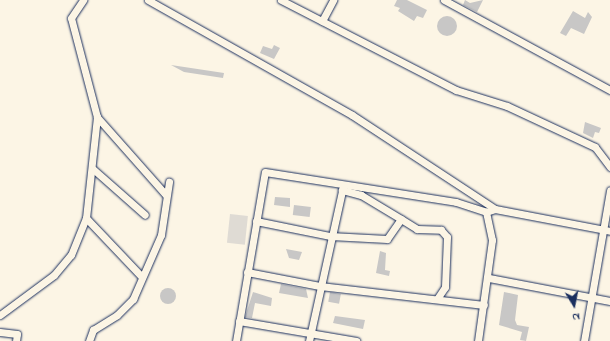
<!DOCTYPE html>
<style>
body{margin:0}
#map{position:relative;width:610px;height:341px;overflow:hidden;background:#fcf5e5;font-family:"Indie Flower",sans-serif}
div>[style]{position:absolute}
.green>*{inset:0;background:#dfdbd4;transform-origin:0 0}
.building>*{inset:0;background:#c8c7c6;transform-origin:0 0}
.round{border-radius:50%}
.roads{filter:drop-shadow(0 0 1px #1b2f5e) drop-shadow(0 0 1px #1b2f5e)}
.minor>*{height:7px;margin:-3.5px;padding:0 3.5px;transform-origin:3.5px;border-radius:3.5px;background:#fcf5e5}
span{translate:-50% -50%;white-space:nowrap;text-align:center;line-height:1.15;-webkit-text-stroke:4px #fcf5e5;paint-order:stroke}
.north{position:absolute;left:554px;top:285px;width:40px;height:40px;-webkit-text-stroke:3px #fcf5e5;paint-order:stroke;rotate:170deg;font-size:11px;font-weight:700;line-height:16px;text-align:center;color:#1b2f5e}
.north::after{content:'';display:block;margin:auto;width:14px;height:18px;background:#1b2f5e;clip-path:polygon(50% 0,100% 100%,50% 72%,0 100%)}
</style>
<div id="map">
<div class="green">
<div style="left:230px;top:214px;width:18px;height:29px;rotate:6deg"></div>
</div>
<div class="building">
<div style="clip-path:polygon(397px 0,407px 0,427px 10px,423px 18px,417px 16px,414px 21px,398px 11px,400px 8px,394px 6px)"></div>
<div style="clip-path:polygon(465px 0,470px 3px,483px 0,477px 12px,463px 5px)"></div>
<div style="clip-path:polygon(573px 11px,585px 18px,588px 12px,592px 17px,584px 34px,571px 28px,566px 36px,560px 33px)"></div>
<div class="round" style="left:437px;top:16px;width:20px;height:20px"></div>
<div style="clip-path:polygon(274px 45px,280px 48px,274px 59px,260px 53px,263px 46px,272px 49px)"></div>
<div style="clip-path:polygon(171px 65px,224px 73px,223px 78px,184px 72px)"></div>
<div style="clip-path:polygon(585px 122px,601px 128px,599px 133px,595px 132px,593px 138px,583px 133px)"></div>
<div style="clip-path:polygon(275px 197px,290px 198px,290px 207px,274px 205px)"></div>
<div style="left:294px;top:205px;width:17px;height:10px;rotate:7deg"></div>
<div style="clip-path:polygon(286px 249px,302px 252px,299px 260px,289px 258px)"></div>
<div style="clip-path:polygon(380px 251px,386px 253px,385px 270px,390px 271px,389px 276px,376px 273px)"></div>
<div style="clip-path:polygon(281px 284px,306px 289px,308px 298px,279px 293px)"></div>
<div class="round" style="left:160px;top:288px;width:16px;height:16px"></div>
<div style="clip-path:polygon(253px 292px,272px 298px,271px 306px,255px 303px,252px 318px,245px 317px)"></div>
<div style="left:330px;top:292px;width:11px;height:10px;rotate:10deg"></div>
<div style="clip-path:polygon(504px 292px,518px 295px,515px 320px,517px 325px,529px 327px,526px 341px,520px 340px,522px 332px,499px 325px)"></div>
<div style="clip-path:polygon(335px 316px,365px 320px,363px 329px,333px 323px)"></div>
</div>
<div class="roads">
<div class="minor">
<div style="left:148px;top:0;width:234px;rotate:29.4deg"></div>
<div style="left:352px;top:115px;width:171px;rotate:33.3deg"></div>
<div style="left:495px;top:209px;width:117px;rotate:10.8deg"></div>
<div style="left:281px;top:0;width:197px;rotate:27.2deg"></div>
<div style="left:456px;top:90px;width:53px;rotate:17.4deg"></div>
<div style="left:507px;top:106px;width:97px;rotate:25deg"></div>
<div style="left:595px;top:147px;width:25px;rotate:53deg"></div>
<div style="left:444px;top:0;width:189px;rotate:28.5deg"></div>
<div style="left:322px;top:21px;width:24px;rotate:-62deg"></div>
<div style="left:97px;top:117px;width:104px;rotate:48.5deg"></div>
<div style="left:93px;top:169px;width:69px;rotate:41.5deg"></div>
<div style="left:86px;top:218px;width:81px;rotate:46.5deg"></div>
<div style="left:401px;top:219px;width:19px;rotate:32deg"></div>
<div style="left:417px;top:229px;width:24px;rotate:2deg"></div>
<div style="left:441px;top:230px;width:9px;rotate:49deg"></div>
<div style="left:447px;top:237px;width:50px;rotate:92.3deg"></div>
<div style="left:445px;top:287px;width:14px;rotate:124deg"></div>
<div style="left:256px;top:221px;width:76px;rotate:11.5deg"></div>
<div style="left:330px;top:236px;width:57px;rotate:3deg"></div>
<div style="left:387px;top:239px;width:24px;rotate:-55deg"></div>
<div style="left:401px;top:219px;width:47px;rotate:-149deg"></div>
<div style="left:361px;top:195px;width:20px;rotate:-165deg"></div>
<div style="left:247px;top:272px;width:74px;rotate:10.9deg"></div>
<div style="left:320px;top:286px;width:165px;rotate:6.6deg"></div>
<div style="left:489px;top:278px;width:123px;rotate:10.8deg"></div>
<div style="left:0;top:315px;width:67px;rotate:-36.5deg"></div>
<div style="left:54px;top:275px;width:26px;rotate:-50deg"></div>
<div style="left:71px;top:255px;width:40px;rotate:-68deg"></div>
<div style="left:86px;top:218px;width:102px;rotate:-83.8deg"></div>
<div style="left:97px;top:117px;width:102px;rotate:-104.7deg"></div>
<div style="left:71px;top:18px;width:22px;rotate:-56deg"></div>
<div style="left:239px;top:321px;width:119px;rotate:9.7deg"></div>
<div style="left:0;top:332px;width:17px;rotate:7deg"></div>
<div style="left:17px;top:334px;width:7px;rotate:98deg"></div>
<div style="left:89px;top:341px;width:12px;rotate:-70deg"></div>
<div style="left:93px;top:330px;width:28px;rotate:-32deg"></div>
<div style="left:117px;top:315px;width:23px;rotate:-45deg"></div>
<div style="left:133px;top:299px;width:70px;rotate:-66.4deg"></div>
<div style="left:161px;top:235px;width:54px;rotate:-81.4deg"></div>
<div style="left:236px;top:341px;width:171px;rotate:-80.3deg"></div>
<div style="left:265px;top:172px;width:193px;rotate:8.9deg"></div>
<div style="left:456px;top:202px;width:32px;rotate:18deg"></div>
<div style="left:486px;top:212px;width:9px;rotate:-18deg"></div>
<div style="left:309px;top:341px;width:158px;rotate:-77.6deg"></div>
<div style="left:478px;top:341px;width:102px;rotate:-82.1deg"></div>
<div style="left:492px;top:240px;width:29px;rotate:-102deg"></div>
<div style="left:584px;top:341px;width:153px;rotate:-80.2deg"></div>
</div>
</div>
<div class="north">N</div>
</div>
